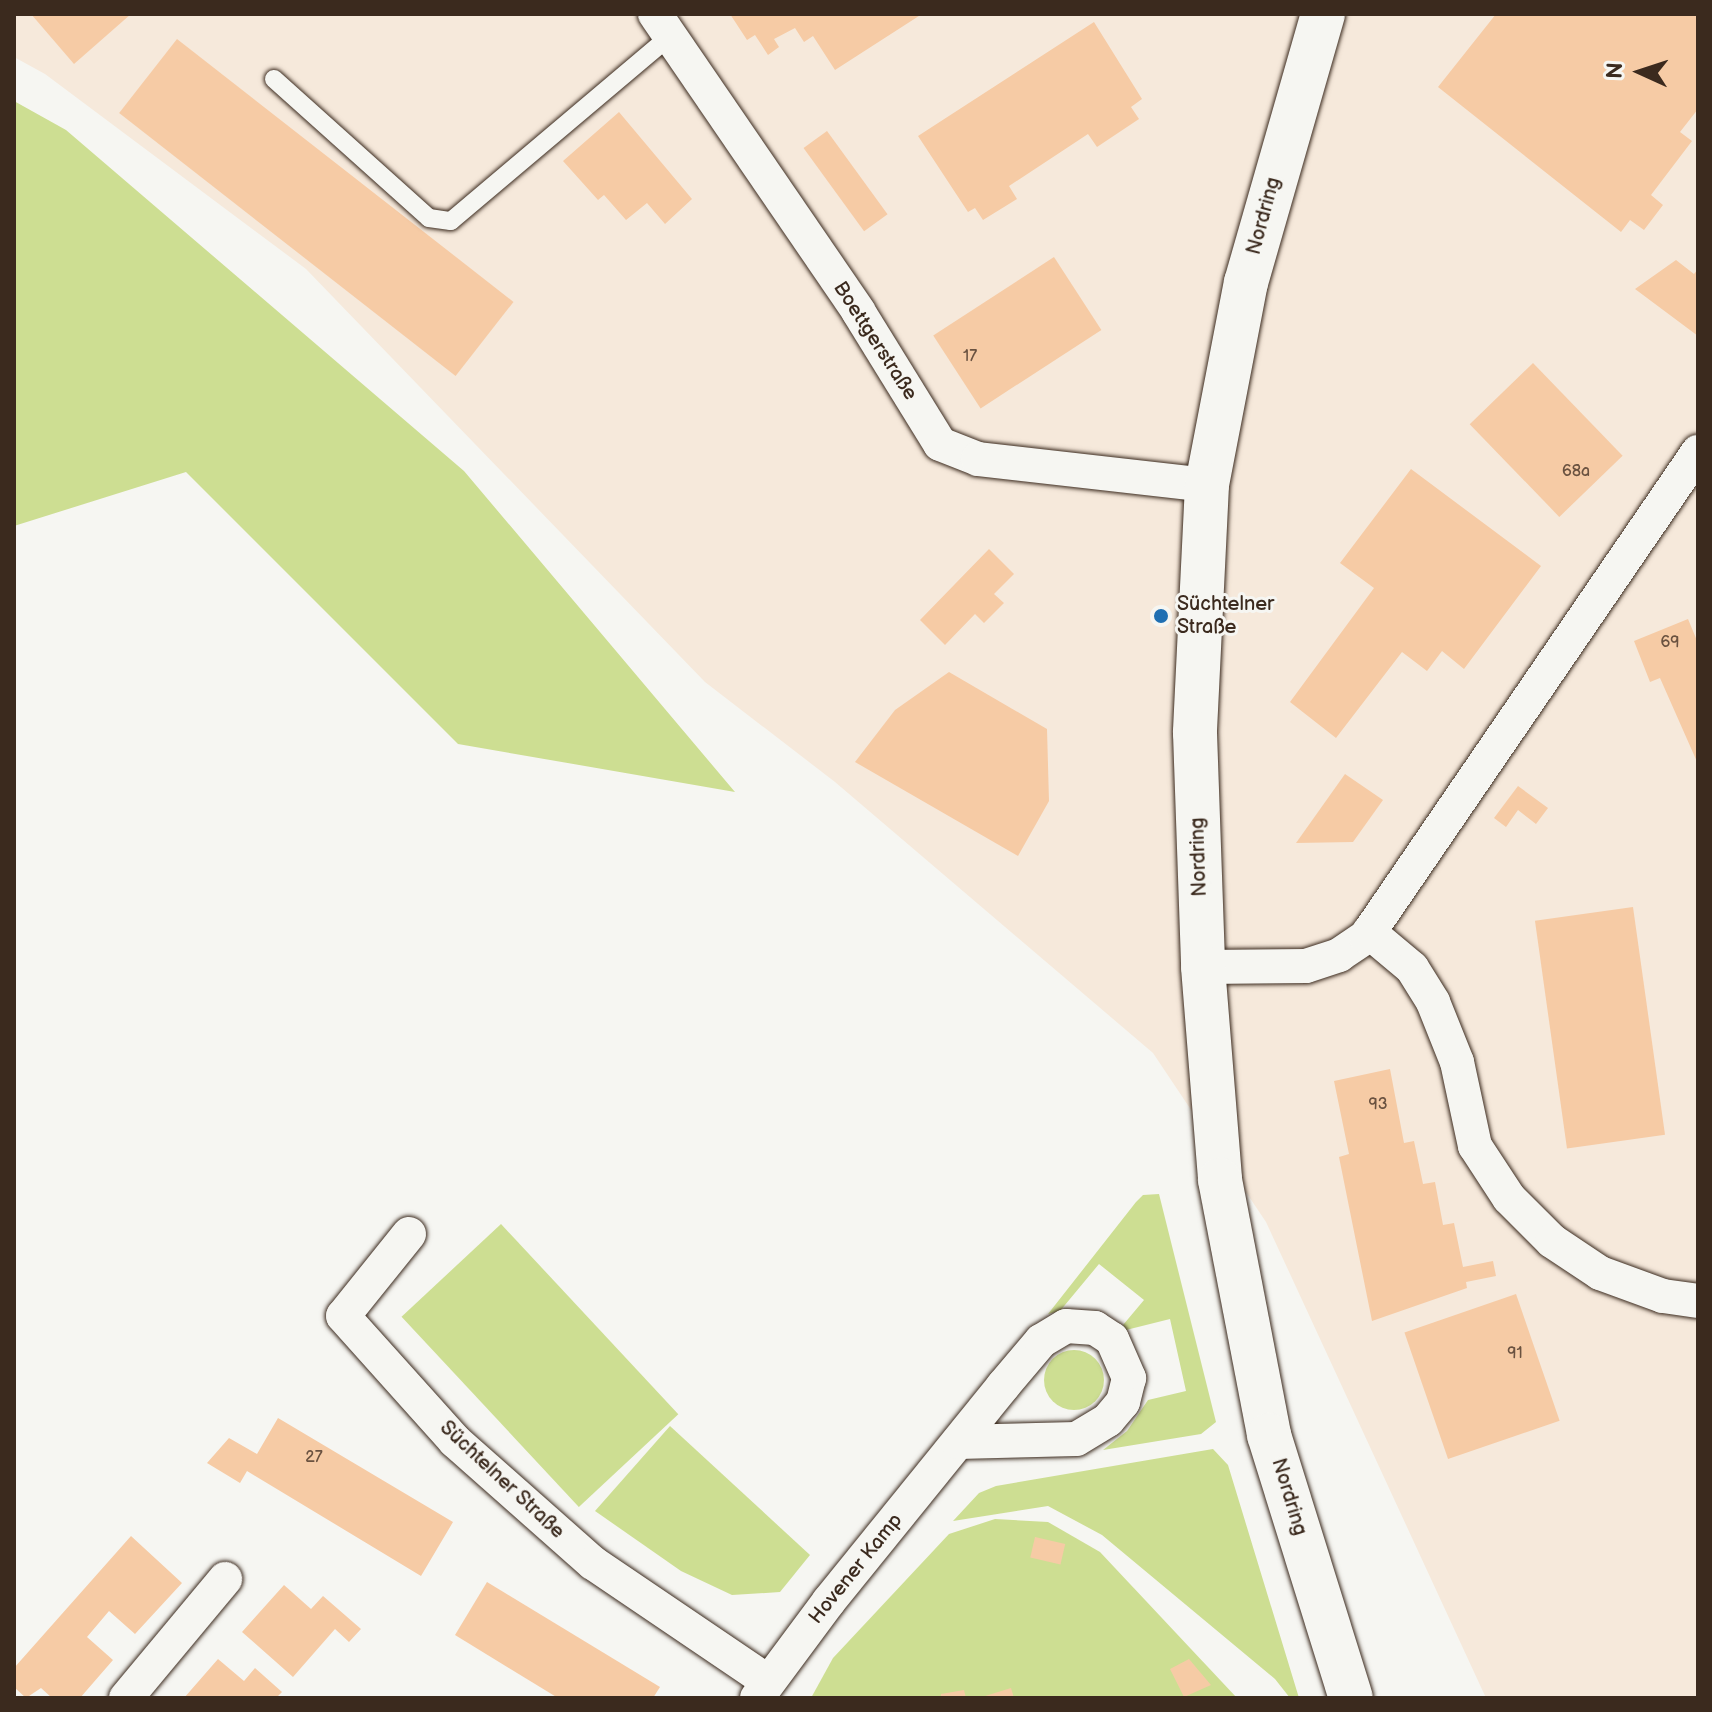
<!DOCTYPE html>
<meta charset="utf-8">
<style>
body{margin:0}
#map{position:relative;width:1712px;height:1712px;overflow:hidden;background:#f6f6f2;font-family:"Balsamiq Sans",sans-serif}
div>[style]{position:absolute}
.built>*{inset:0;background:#f6e9db}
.green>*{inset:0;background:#cdde92;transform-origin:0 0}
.round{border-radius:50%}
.building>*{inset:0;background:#f6cba5;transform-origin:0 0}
.roads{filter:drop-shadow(0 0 2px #3b2a1e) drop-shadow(0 0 2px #3b2a1e)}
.service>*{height:18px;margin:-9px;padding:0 9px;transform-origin:9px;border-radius:9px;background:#f6f6f2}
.minor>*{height:34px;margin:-17px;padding:0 17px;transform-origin:17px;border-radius:17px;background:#f6f6f2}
.primary>*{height:44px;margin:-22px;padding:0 22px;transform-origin:22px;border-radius:22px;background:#f6f6f2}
.dots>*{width:22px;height:22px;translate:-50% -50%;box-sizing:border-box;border:4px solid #f6f6f2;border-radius:50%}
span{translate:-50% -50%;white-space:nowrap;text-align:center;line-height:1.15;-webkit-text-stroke:6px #f6f6f2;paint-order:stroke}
.number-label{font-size:16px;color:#6a5240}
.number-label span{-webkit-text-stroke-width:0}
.street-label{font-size:20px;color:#3b2a1e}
.poi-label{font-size:20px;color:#3b2a1e}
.left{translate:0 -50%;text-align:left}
.frame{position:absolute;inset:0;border:16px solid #3b2a1e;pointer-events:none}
.north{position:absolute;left:1600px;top:32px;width:80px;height:80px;-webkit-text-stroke:6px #f6f6f2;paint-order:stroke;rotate:273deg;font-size:22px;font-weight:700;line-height:32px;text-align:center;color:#3b2a1e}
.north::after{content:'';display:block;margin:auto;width:28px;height:36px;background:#3b2a1e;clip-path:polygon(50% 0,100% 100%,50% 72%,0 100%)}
</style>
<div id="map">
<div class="built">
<div style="clip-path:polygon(14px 14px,1698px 14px,1698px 1698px,1486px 1698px,1266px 1222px,1153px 1053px,835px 782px,705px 682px,306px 269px,45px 74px,14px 57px)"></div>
</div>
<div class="green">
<div style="clip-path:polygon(14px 101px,66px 130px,464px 471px,735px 792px,458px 744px,186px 472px,14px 526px)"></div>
<div style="clip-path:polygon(1159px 1194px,1216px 1422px,1201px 1434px,1103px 1450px,1127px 1431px,1148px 1400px,1186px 1391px,1170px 1319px,1126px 1330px,1123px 1325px,1144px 1300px,1099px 1264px,1060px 1311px,1048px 1314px,1136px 1202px,1143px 1195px)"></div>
<div style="left:501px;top:1224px;width:260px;height:136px;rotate:47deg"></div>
<div class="round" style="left:1044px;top:1350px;width:60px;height:60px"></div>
<div style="clip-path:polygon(670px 1426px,810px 1555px,780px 1592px,732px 1595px,681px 1571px,595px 1511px)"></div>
<div style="clip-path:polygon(1213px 1449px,1228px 1465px,1299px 1698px,1290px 1698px,1275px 1679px,1102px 1535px,1048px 1506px,953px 1521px,979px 1493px,996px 1486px)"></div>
<div style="clip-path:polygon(995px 1519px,1048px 1522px,1100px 1552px,1237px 1698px,811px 1698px,833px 1658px,949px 1534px)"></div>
</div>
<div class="building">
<div style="clip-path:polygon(31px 14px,131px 14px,74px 64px)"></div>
<div style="clip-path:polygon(730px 14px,922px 14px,835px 70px,813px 36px,804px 42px,795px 28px,774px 39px,779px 47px,768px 55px,755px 35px,747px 40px)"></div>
<div style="clip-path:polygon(1496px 14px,1698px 14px,1698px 109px,1680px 132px,1692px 141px,1651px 195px,1663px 205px,1644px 230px,1630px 220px,1621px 232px,1438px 87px)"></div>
<div style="clip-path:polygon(1094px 22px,1142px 99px,1131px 107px,1139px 119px,1097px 147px,1088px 134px,1009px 186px,1017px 199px,983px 220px,975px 208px,968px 212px,918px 136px)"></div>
<div style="left:177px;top:39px;width:427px;height:94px;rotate:38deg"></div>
<div style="clip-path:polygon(619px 112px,692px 199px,665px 224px,647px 203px,626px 220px,604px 195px,598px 200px,563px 161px)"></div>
<div style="left:827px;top:131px;width:103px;height:29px;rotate:54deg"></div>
<div style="left:1054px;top:257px;width:87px;height:144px;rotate:57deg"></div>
<div style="clip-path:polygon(1676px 260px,1694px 274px,1698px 269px,1698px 336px,1635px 289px)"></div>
<div style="left:1533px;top:363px;width:129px;height:88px;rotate:46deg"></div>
<div style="clip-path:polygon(1411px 469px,1541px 566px,1464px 669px,1442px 651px,1427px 671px,1402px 652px,1336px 738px,1290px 702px,1374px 588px,1340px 563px)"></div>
<div style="clip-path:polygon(989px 549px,1014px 574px,994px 594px,1004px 603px,984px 623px,975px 614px,945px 645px,920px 620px)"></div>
<div style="clip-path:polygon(1688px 619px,1698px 643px,1698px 764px,1660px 678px,1650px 682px,1634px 641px)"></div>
<div style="clip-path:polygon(949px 672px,1047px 729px,1049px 801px,1018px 856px,855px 762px,895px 710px)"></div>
<div style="clip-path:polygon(1345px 774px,1383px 800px,1353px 842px,1296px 843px)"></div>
<div style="clip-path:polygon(1518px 786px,1548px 808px,1536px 824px,1518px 810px,1506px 827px,1494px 818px)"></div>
<div style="left:1633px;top:907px;width:230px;height:99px;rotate:82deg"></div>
<div style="clip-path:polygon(1390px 1069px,1404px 1143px,1414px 1141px,1423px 1184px,1435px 1182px,1443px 1225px,1454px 1223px,1463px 1267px,1493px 1261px,1496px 1276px,1466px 1282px,1467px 1288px,1372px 1321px,1339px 1157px,1349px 1154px,1334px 1081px)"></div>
<div style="left:1516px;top:1294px;width:134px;height:118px;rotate:71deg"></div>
<div style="clip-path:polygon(278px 1418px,453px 1522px,421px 1576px,247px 1471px,240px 1483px,207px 1463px,229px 1438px,257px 1454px)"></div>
<div style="clip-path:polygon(131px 1536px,182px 1583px,135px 1634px,109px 1611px,87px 1637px,113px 1660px,80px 1698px,52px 1698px,41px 1688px,26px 1698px,14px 1687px,14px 1668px)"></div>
<div style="left:1035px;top:1537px;width:31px;height:21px;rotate:13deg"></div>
<div style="clip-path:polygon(487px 1582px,660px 1687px,653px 1698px,558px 1698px,455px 1635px)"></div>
<div style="clip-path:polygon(284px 1585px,311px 1609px,323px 1596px,361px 1629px,349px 1642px,335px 1629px,293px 1677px,242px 1632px)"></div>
<div style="clip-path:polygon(218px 1659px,244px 1681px,255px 1668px,282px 1692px,276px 1698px,184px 1698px)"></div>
<div style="clip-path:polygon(1189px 1659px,1211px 1685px,1184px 1697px,1170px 1669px)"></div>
<div style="clip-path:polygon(1011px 1688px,1014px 1698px,982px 1698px,982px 1697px)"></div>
<div style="clip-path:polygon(964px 1690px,966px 1698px,941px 1698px,941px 1694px)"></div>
</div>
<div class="roads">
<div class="service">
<div style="left:274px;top:79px;width:208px;rotate:41.9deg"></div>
<div style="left:429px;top:218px;width:22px;rotate:8deg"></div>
<div style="left:451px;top:221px;width:287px;rotate:-40.2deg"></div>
</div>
<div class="minor">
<div style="left:655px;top:14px;width:360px;rotate:55.6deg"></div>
<div style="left:858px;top:311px;width:156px;rotate:58.3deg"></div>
<div style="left:940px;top:444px;width:41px;rotate:21.5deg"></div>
<div style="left:978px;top:459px;width:230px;rotate:6.5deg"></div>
<div style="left:1369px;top:932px;width:56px;rotate:39.9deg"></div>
<div style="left:1412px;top:968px;width:40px;rotate:58deg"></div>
<div style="left:1433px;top:1002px;width:65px;rotate:68.2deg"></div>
<div style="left:1457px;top:1062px;width:86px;rotate:77.9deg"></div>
<div style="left:1475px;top:1146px;width:62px;rotate:56.8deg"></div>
<div style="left:1509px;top:1198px;width:61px;rotate:45deg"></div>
<div style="left:1552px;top:1241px;width:58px;rotate:33.7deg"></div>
<div style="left:1600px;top:1273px;width:67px;rotate:20.1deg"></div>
<div style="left:1663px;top:1296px;width:35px;rotate:8deg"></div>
<div style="left:1203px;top:967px;width:103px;rotate:-0.6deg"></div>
<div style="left:1306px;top:966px;width:35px;rotate:-18deg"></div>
<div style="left:1339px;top:955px;width:32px;rotate:-34deg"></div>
<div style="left:1366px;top:937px;width:588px;rotate:-55.61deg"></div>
<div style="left:409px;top:1234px;width:105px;rotate:128.8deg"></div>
<div style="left:343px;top:1316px;width:168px;rotate:48.1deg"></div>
<div style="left:455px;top:1441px;width:184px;rotate:41.5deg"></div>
<div style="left:593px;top:1563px;width:210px;rotate:34.1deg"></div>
<div style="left:126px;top:1698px;width:155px;rotate:-50.2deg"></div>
<div style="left:757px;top:1698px;width:121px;rotate:-53.4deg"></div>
<div style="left:829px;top:1601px;width:277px;rotate:-51deg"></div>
<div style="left:1003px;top:1386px;width:59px;rotate:-49.8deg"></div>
<div style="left:1041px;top:1341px;width:29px;rotate:-31deg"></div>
<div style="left:1066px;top:1326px;width:29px;rotate:4deg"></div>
<div style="left:1095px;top:1328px;width:20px;rotate:33deg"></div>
<div style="left:1112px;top:1339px;width:43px;rotate:66.4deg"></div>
<div style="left:1129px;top:1378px;width:25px;rotate:104deg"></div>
<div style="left:1123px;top:1402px;width:23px;rotate:130deg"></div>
<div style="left:1108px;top:1420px;width:37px;rotate:149deg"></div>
<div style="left:1076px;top:1439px;width:118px;rotate:178.5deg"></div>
</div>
<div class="primary">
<div style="left:1323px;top:14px;width:279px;rotate:106deg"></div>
<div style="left:1246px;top:282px;width:207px;rotate:100.9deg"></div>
<div style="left:1207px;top:485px;width:248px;rotate:92.8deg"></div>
<div style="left:1195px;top:733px;width:234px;rotate:88deg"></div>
<div style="left:1203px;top:967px;width:214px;rotate:85.4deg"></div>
<div style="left:1220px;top:1180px;width:260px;rotate:79.1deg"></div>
<div style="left:1269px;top:1435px;width:275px;rotate:72.7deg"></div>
</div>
</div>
<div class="dots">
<div style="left:1161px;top:616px;background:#1f6fb2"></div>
</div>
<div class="number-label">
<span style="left:970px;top:357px">17</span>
<span style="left:1576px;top:472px">68a</span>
<span style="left:1670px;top:643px">69</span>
<span style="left:1378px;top:1105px">93</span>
<span style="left:1515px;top:1354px">91</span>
<span style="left:314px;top:1458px">27</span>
</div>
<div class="street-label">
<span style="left:1264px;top:216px;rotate:-75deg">Nordring</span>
<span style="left:875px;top:341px;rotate:57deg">Boettgerstraße</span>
<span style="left:1199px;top:857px;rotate:-92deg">Nordring</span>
<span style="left:502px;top:1480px;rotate:43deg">Süchtelner Straße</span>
<span style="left:1289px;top:1497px;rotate:73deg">Nordring</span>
<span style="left:856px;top:1569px;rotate:-51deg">Hovener Kamp</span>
</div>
<div class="poi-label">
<span class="left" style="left:1177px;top:616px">Süchtelner<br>Straße</span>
</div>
<div class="frame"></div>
<div class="north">N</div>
</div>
